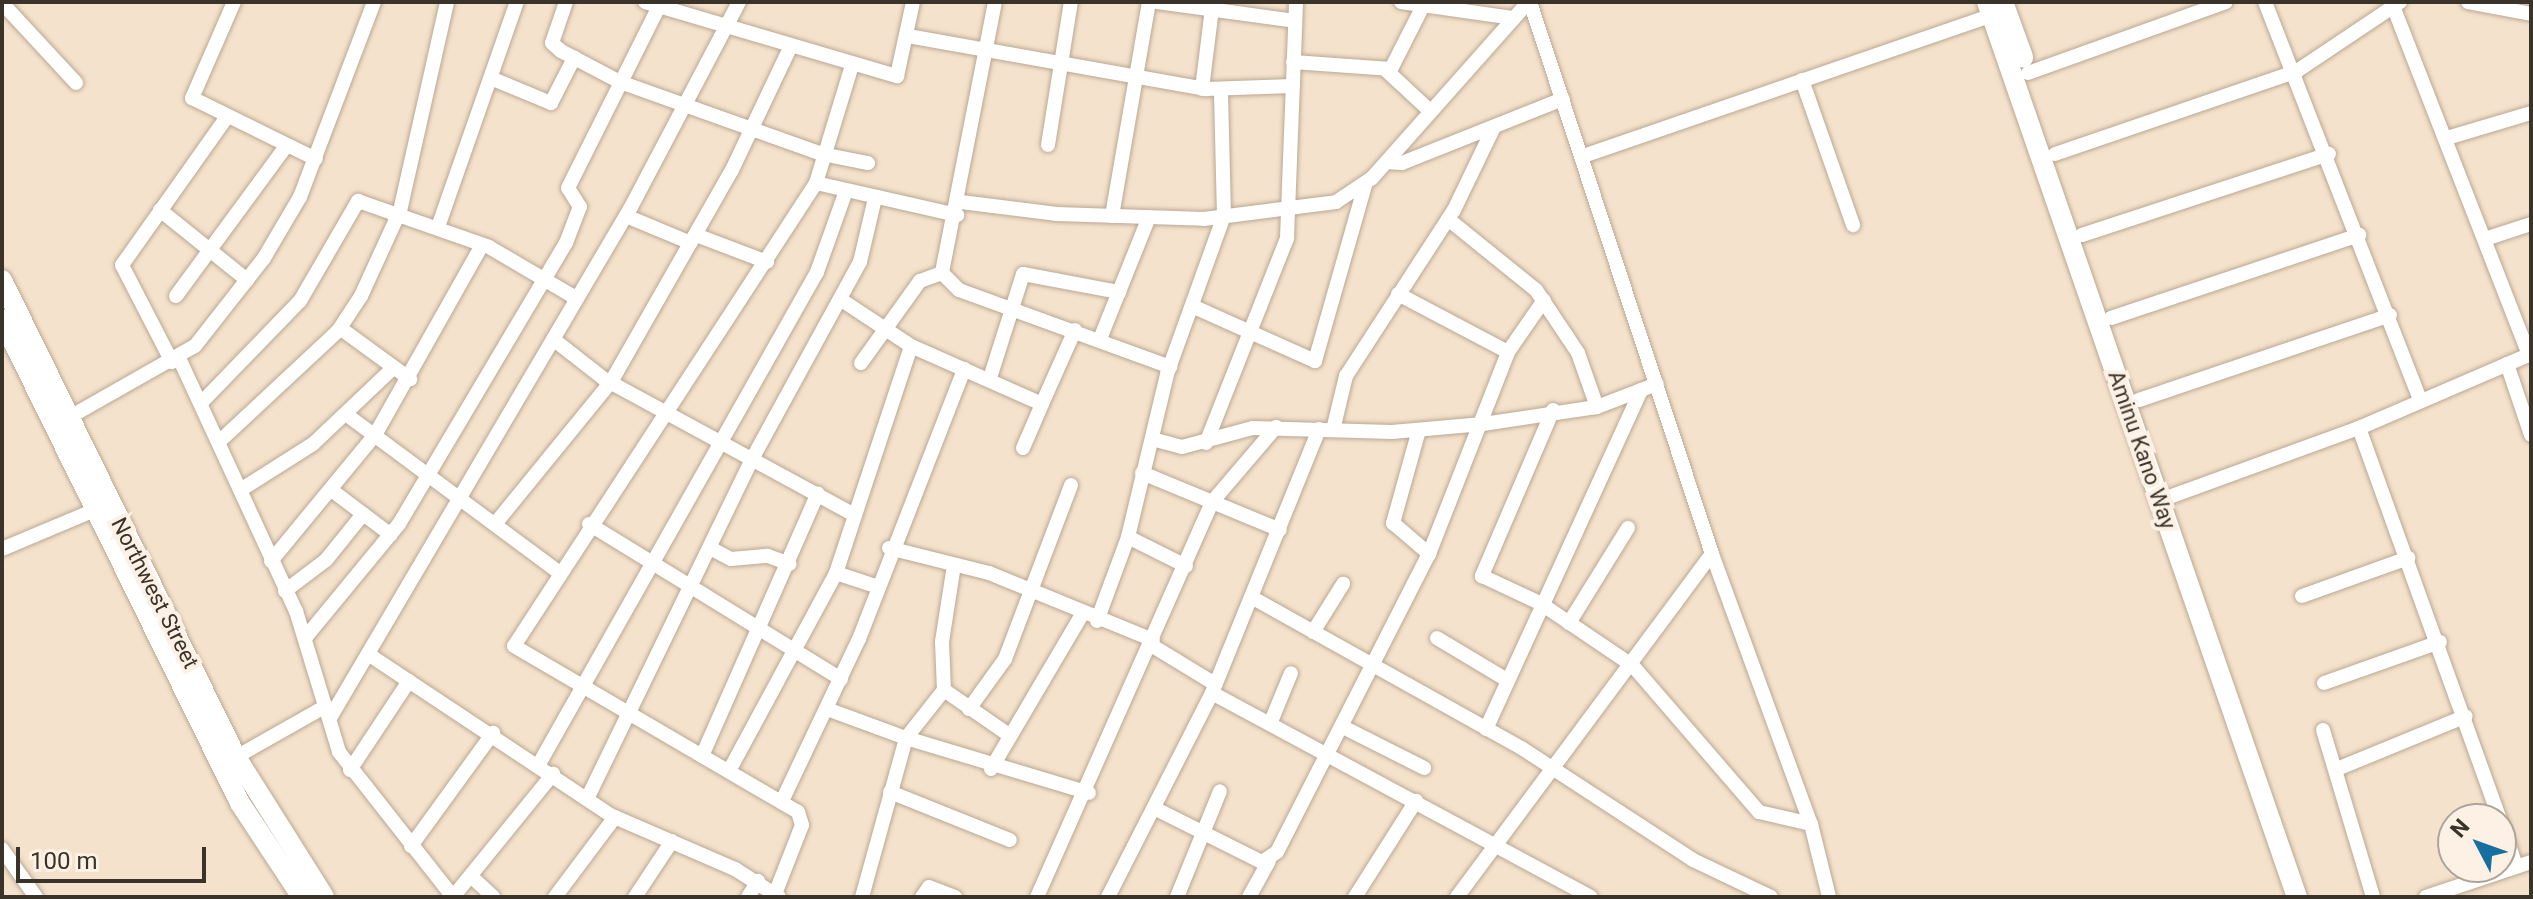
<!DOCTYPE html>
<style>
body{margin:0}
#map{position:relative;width:2533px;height:899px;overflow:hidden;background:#f5e2cc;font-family:Roboto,sans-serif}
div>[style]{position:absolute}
.roads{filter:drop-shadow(0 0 2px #baa893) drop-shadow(0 0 2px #baa893)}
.street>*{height:14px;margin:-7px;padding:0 7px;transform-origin:7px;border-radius:7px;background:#fff}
.secondary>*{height:20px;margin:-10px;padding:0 10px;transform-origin:10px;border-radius:10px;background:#fff}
span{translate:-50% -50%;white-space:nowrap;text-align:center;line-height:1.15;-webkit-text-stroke:8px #fcf1e4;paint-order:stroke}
.street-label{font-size:22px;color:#3a332a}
.frame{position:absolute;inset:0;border:4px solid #3a332a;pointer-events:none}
.north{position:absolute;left:2437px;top:803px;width:80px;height:80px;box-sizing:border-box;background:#fcf1e4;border:2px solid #aea59a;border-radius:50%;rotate:311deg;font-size:22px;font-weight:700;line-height:32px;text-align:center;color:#3a332a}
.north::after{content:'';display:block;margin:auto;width:28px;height:36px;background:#166f9e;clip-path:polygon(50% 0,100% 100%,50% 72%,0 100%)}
.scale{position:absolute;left:16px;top:847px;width:190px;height:36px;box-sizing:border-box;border:4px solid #3a332a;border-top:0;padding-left:10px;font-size:24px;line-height:28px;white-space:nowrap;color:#3a332a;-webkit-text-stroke:6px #fcf1e4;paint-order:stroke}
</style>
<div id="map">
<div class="roads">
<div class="street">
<div style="left:234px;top:2px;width:105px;rotate:113.6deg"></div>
<div style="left:192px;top:98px;width:138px;rotate:26.2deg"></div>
<div style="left:566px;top:2px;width:43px;rotate:108.9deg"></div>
<div style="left:552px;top:43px;width:12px;rotate:42deg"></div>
<div style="left:561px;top:51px;width:67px;rotate:27.7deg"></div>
<div style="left:620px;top:82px;width:214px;rotate:19.6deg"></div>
<div style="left:822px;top:154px;width:47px;rotate:11.1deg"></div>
<div style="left:645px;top:2px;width:263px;rotate:16.4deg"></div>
<div style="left:897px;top:76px;width:76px;rotate:-77.8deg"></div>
<div style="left:995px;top:2px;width:276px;rotate:101.1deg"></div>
<div style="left:942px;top:273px;width:24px;rotate:45deg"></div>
<div style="left:959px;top:290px;width:225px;rotate:20deg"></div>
<div style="left:1157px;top:2px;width:139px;rotate:7.8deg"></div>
<div style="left:1401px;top:2px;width:114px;rotate:8.1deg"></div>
<div style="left:1530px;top:2px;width:581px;rotate:71.75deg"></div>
<div style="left:1712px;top:554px;width:288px;rotate:69.9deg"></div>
<div style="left:1811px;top:824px;width:75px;rotate:76.1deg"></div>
<div style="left:2265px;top:2px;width:423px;rotate:68.7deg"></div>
<div style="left:2468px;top:2px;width:64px;rotate:10.8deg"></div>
<div style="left:2px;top:3px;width:109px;rotate:47.2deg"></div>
<div style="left:2393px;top:6px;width:375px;rotate:68.7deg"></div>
<div style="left:908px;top:36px;width:303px;rotate:10.1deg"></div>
<div style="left:1206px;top:89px;width:87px;rotate:-2deg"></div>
<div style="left:1293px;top:62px;width:98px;rotate:4.1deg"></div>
<div style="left:1391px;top:69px;width:75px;rotate:-63.1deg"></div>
<div style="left:1387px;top:71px;width:59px;rotate:42.9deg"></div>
<div style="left:2028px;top:73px;width:210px;rotate:-19.7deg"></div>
<div style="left:493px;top:79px;width:63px;rotate:22.5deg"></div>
<div style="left:551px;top:103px;width:51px;rotate:-62.9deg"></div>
<div style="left:1802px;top:80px;width:154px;rotate:70.6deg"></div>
<div style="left:1202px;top:89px;width:81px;rotate:-82.9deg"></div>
<div style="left:2447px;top:138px;width:88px;rotate:-16.6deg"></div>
<div style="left:1048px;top:145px;width:145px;rotate:-80.9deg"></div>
<div style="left:2055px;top:154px;width:256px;rotate:-18.9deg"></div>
<div style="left:2297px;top:71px;width:124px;rotate:-33.8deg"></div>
<div style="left:1583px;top:156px;width:439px;rotate:-19deg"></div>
<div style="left:1387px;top:162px;width:15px;rotate:4deg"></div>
<div style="left:1402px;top:163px;width:173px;rotate:-21.7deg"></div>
<div style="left:816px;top:183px;width:145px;rotate:12.8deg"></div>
<div style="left:961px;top:202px;width:97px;rotate:7.1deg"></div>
<div style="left:1057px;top:214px;width:147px;rotate:1.9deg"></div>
<div style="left:1204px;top:219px;width:133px;rotate:-7.3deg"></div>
<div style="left:1336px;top:202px;width:43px;rotate:-33.7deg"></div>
<div style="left:1372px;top:178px;width:235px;rotate:-48.4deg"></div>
<div style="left:160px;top:210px;width:112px;rotate:38.8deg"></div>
<div style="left:626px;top:216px;width:70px;rotate:22.6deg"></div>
<div style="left:1112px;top:216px;width:217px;rotate:-80.2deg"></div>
<div style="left:1448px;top:219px;width:113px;rotate:38.9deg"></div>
<div style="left:1536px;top:290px;width:76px;rotate:56.3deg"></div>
<div style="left:1578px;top:353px;width:57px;rotate:70.6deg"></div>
<div style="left:438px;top:227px;width:238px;rotate:-70.7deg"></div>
<div style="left:696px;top:235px;width:76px;rotate:20.8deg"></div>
<div style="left:2082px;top:235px;width:260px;rotate:-18.2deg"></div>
<div style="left:2485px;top:239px;width:48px;rotate:-18.1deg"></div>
<div style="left:1398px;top:294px;width:124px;rotate:27.8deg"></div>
<div style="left:176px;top:296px;width:186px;rotate:-53.7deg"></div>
<div style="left:840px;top:299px;width:85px;rotate:33.5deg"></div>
<div style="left:911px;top:346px;width:143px;rotate:23.9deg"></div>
<div style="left:1042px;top:404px;width:81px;rotate:-66deg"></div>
<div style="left:1192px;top:306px;width:135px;rotate:24.1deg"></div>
<div style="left:1315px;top:361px;width:183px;rotate:-74.1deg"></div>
<div style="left:2111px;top:318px;width:262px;rotate:-18.5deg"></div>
<div style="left:340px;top:328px;width:87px;rotate:36.1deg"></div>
<div style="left:553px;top:339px;width:65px;rotate:38.1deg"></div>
<div style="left:604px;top:379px;width:283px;rotate:28.5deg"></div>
<div style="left:1100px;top:339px;width:131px;rotate:-68.1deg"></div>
<div style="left:179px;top:358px;width:279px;rotate:65.2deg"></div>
<div style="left:296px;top:611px;width:147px;rotate:73deg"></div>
<div style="left:339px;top:752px;width:184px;rotate:51.8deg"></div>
<div style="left:172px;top:362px;width:109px;rotate:-117.3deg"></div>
<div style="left:122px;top:265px;width:180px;rotate:-54.7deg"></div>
<div style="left:861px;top:363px;width:101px;rotate:-54.3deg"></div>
<div style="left:920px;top:281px;width:23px;rotate:-20deg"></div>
<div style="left:2507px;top:364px;width:75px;rotate:71.3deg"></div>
<div style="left:990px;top:378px;width:109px;rotate:-72.4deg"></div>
<div style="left:1023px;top:274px;width:98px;rotate:10.6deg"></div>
<div style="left:2139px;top:400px;width:265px;rotate:-18.7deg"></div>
<div style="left:202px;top:402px;width:141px;rotate:-45.9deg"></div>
<div style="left:300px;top:301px;width:116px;rotate:-59.9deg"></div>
<div style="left:358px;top:201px;width:139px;rotate:19.3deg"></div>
<div style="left:489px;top:247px;width:101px;rotate:30.4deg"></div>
<div style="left:1553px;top:410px;width:181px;rotate:113.2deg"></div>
<div style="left:1482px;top:576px;width:64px;rotate:25deg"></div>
<div style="left:1540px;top:603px;width:112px;rotate:34.1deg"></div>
<div style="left:1633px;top:666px;width:193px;rotate:49.2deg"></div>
<div style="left:1759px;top:812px;width:53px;rotate:13deg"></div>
<div style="left:347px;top:415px;width:262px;rotate:36.6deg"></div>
<div style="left:68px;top:418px;width:146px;rotate:-29.6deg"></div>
<div style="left:195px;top:346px;width:112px;rotate:-51.9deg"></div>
<div style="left:264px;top:258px;width:71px;rotate:-59.5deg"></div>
<div style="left:300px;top:197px;width:209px;rotate:-69.2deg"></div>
<div style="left:2359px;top:428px;width:416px;rotate:70.2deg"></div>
<div style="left:1333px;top:430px;width:56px;rotate:-76.5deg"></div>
<div style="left:1346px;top:376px;width:198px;rotate:-57deg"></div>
<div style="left:1454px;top:210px;width:90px;rotate:-64.3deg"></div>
<div style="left:1419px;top:430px;width:97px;rotate:105.6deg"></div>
<div style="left:1393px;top:523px;width:48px;rotate:40.7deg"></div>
<div style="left:1152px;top:439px;width:31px;rotate:15deg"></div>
<div style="left:1182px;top:447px;width:73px;rotate:-15deg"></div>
<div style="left:1253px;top:428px;width:139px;rotate:1.6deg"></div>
<div style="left:1392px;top:432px;width:91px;rotate:-5deg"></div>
<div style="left:1483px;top:424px;width:115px;rotate:-8.5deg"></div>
<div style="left:1597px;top:407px;width:64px;rotate:-21deg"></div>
<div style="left:221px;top:440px;width:160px;rotate:-43deg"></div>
<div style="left:338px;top:331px;width:42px;rotate:-56.7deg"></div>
<div style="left:361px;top:296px;width:94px;rotate:-65.4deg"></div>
<div style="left:400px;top:211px;width:214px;rotate:-77.3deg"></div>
<div style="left:1206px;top:443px;width:220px;rotate:-68.4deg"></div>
<div style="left:1287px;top:238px;width:236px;rotate:-87.8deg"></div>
<div style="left:1023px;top:448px;width:48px;rotate:-66.6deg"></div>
<div style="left:1142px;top:473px;width:149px;rotate:22.4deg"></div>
<div style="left:242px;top:489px;width:84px;rotate:-32.4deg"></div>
<div style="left:313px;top:444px;width:109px;rotate:-43.5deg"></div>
<div style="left:334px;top:492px;width:71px;rotate:37deg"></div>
<div style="left:2172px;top:496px;width:199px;rotate:-20deg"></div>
<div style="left:2359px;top:428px;width:187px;rotate:-23.3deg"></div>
<div style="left:495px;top:524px;width:183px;rotate:-50.8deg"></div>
<div style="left:611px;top:382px;width:244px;rotate:-60.3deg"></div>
<div style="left:732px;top:170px;width:135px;rotate:-64.6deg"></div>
<div style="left:589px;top:524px;width:296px;rotate:31.6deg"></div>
<div style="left:889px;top:548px;width:103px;rotate:14deg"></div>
<div style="left:989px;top:573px;width:177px;rotate:22.2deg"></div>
<div style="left:2px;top:549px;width:101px;rotate:-22.8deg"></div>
<div style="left:712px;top:549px;width:21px;rotate:28deg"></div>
<div style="left:731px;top:559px;width:37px;rotate:-5deg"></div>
<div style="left:768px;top:556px;width:23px;rotate:20deg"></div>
<div style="left:271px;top:561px;width:163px;rotate:-50.5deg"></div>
<div style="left:375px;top:435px;width:218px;rotate:-60.6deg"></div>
<div style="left:954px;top:565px;width:78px;rotate:98.9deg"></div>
<div style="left:942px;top:642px;width:48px;rotate:87.6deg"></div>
<div style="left:944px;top:690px;width:79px;rotate:34.7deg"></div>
<div style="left:1186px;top:566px;width:65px;rotate:-153.4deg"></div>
<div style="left:1128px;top:537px;width:168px;rotate:-76.5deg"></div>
<div style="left:1167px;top:374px;width:168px;rotate:-70.2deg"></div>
<div style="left:1224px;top:216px;width:126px;rotate:-91.4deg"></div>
<div style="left:836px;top:573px;width:41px;rotate:18.4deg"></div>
<div style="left:285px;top:591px;width:51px;rotate:-37.1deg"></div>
<div style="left:326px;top:560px;width:59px;rotate:-51.2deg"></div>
<div style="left:2302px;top:596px;width:113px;rotate:-19.7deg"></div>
<div style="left:1253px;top:598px;width:309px;rotate:29.2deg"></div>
<div style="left:1523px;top:749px;width:203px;rotate:33.1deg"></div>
<div style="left:1693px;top:860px;width:86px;rotate:25.4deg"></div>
<div style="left:1097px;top:621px;width:90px;rotate:-69.7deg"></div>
<div style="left:1569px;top:623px;width:112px;rotate:-58.2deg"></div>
<div style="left:1313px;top:632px;width:57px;rotate:-58deg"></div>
<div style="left:305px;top:638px;width:148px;rotate:-50.5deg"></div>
<div style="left:399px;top:524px;width:327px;rotate:-59.3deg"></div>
<div style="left:566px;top:243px;width:39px;rotate:-69deg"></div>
<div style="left:580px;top:207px;width:22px;rotate:-122deg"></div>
<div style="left:568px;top:188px;width:208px;rotate:-63.4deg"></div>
<div style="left:1437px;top:638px;width:82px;rotate:31deg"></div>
<div style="left:1151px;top:645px;width:75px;rotate:31.4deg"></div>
<div style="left:368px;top:654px;width:291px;rotate:33.6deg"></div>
<div style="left:610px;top:815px;width:136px;rotate:23.4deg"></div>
<div style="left:735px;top:869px;width:52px;rotate:32.5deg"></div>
<div style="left:2324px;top:683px;width:123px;rotate:-19.5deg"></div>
<div style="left:1212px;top:693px;width:430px;rotate:28.3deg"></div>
<div style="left:827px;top:709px;width:84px;rotate:20.2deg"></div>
<div style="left:906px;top:738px;width:61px;rotate:-51.6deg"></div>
<div style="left:969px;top:709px;width:62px;rotate:-54.2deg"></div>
<div style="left:1005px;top:659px;width:186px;rotate:-69.2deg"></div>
<div style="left:330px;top:718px;width:593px;rotate:-59.5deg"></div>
<div style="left:631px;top:207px;width:232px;rotate:-62.2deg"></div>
<div style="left:1270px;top:724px;width:55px;rotate:-67.6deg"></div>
<div style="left:1343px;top:727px;width:91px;rotate:26.8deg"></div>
<div style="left:1486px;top:729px;width:373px;rotate:-65.4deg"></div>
<div style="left:2323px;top:730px;width:174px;rotate:73.3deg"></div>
<div style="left:702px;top:756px;width:287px;rotate:-66.2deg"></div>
<div style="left:236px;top:757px;width:103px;rotate:-29.5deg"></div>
<div style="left:539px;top:764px;width:565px;rotate:-60.53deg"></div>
<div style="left:817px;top:272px;width:86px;rotate:-70.3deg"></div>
<div style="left:991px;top:769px;width:178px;rotate:-59.5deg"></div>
<div style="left:2337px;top:769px;width:139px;rotate:-22.3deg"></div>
<div style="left:350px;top:770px;width:107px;rotate:-56.5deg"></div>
<div style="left:729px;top:771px;width:225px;rotate:-61.6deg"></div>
<div style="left:836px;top:573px;width:239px;rotate:-71.7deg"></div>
<div style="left:890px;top:792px;width:129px;rotate:21.8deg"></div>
<div style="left:587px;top:799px;width:376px;rotate:-64.1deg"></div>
<div style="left:751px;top:461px;width:227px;rotate:-61.3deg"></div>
<div style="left:860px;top:262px;width:66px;rotate:-76.8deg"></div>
<div style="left:782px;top:801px;width:179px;rotate:-64.6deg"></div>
<div style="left:859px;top:639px;width:290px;rotate:-68.7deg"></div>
<div style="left:1154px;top:808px;width:121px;rotate:26.6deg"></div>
<div style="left:1262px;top:862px;width:18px;rotate:-34deg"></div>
<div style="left:1277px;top:852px;width:335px;rotate:-63deg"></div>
<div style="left:1429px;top:554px;width:217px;rotate:-68.6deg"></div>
<div style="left:1508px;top:352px;width:63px;rotate:-55.3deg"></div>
<div style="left:2501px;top:821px;width:47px;rotate:71.6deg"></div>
<div style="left:411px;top:846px;width:140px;rotate:-54deg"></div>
<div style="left:2px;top:849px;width:59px;rotate:54.7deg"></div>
<div style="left:474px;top:879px;width:26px;rotate:43deg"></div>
<div style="left:775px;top:894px;width:74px;rotate:-68.6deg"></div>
<div style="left:802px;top:825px;width:14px;rotate:-107deg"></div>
<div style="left:798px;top:812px;width:329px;rotate:-149.7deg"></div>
<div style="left:514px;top:646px;width:553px;rotate:-56.88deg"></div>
<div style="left:816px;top:183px;width:123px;rotate:-73deg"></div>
<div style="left:453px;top:897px;width:159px;rotate:-50.9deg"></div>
<div style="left:555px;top:897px;width:100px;rotate:-53.1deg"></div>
<div style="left:635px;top:897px;width:67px;rotate:-56.5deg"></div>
<div style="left:748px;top:897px;width:19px;rotate:-58deg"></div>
<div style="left:862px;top:897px;width:165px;rotate:-74.5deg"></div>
<div style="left:906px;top:738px;width:191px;rotate:16.7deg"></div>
<div style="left:922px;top:897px;width:12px;rotate:-55deg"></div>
<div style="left:929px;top:887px;width:28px;rotate:21deg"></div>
<div style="left:1037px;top:897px;width:432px;rotate:-66.1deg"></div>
<div style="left:1212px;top:502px;width:99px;rotate:-49.5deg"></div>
<div style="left:1108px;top:897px;width:229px;rotate:-63deg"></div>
<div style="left:1212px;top:693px;width:285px;rotate:-67.9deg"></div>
<div style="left:1177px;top:897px;width:114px;rotate:-67.9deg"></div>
<div style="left:1249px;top:897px;width:41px;rotate:-60.9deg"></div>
<div style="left:1355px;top:897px;width:114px;rotate:-57.6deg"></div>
<div style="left:1457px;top:897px;width:427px;rotate:-53.4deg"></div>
<div style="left:2426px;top:897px;width:111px;rotate:-18.4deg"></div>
</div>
<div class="secondary">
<div style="left:1987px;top:2px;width:947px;rotate:70.9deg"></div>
<div style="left:2003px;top:2px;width:59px;rotate:70deg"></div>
<div style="left:2px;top:280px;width:531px;rotate:63.87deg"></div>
<div style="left:236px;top:757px;width:165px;rotate:57.8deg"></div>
<div style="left:2px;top:319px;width:539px;rotate:63.82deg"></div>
<div style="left:240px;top:803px;width:113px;rotate:56.6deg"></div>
</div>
</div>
<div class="street-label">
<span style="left:2142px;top:450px;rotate:71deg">Aminu Kano Way</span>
<span style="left:155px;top:593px;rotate:63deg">Northwest Street</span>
</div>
<div class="frame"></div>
<div class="north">N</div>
<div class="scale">100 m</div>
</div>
